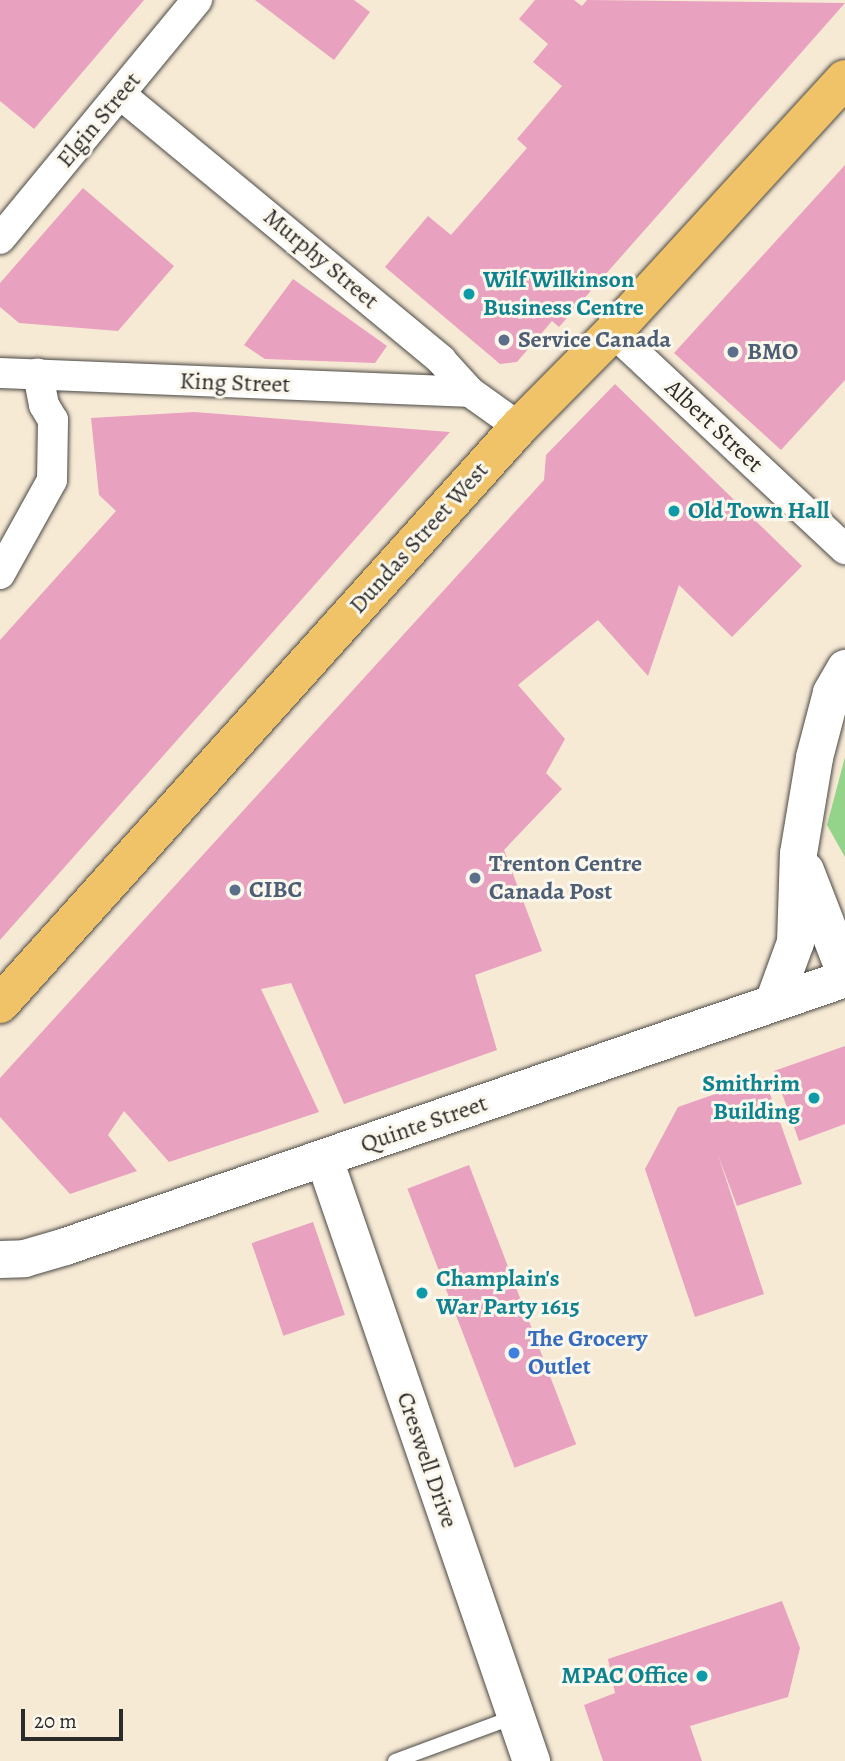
<!DOCTYPE html>
<style>
body{margin:0}
#map{position:relative;width:845px;height:1761px;overflow:hidden;background:#f7ead5;font-family:Alegreya,serif}
div>[style]{position:absolute}
.green>*{inset:0;background:#93d38a}
.building>*{inset:0;background:#e9a1c0;transform-origin:0 0}
.roads{filter:drop-shadow(0 0 2px #4a4844) drop-shadow(0 0 2px #4a4844)}
.service>*{height:14px;margin:-7px;padding:0 7px;transform-origin:7px;border-radius:7px;background:#fff}
.minor>*{height:30px;margin:-15px;padding:0 15px;transform-origin:15px;border-radius:15px;background:#fff}
.tertiary>*{height:37px;margin:-18.5px;padding:0 18.5px;transform-origin:18.5px;border-radius:18.5px;background:#fff}
.primary>*{height:38px;margin:-19px;padding:0 19px;transform-origin:19px;border-radius:19px;background:#f0c369}
.dots>*{width:19px;height:19px;translate:-50% -50%;box-sizing:border-box;border:4px solid #fbf7ec;border-radius:50%}
span{translate:-50% -50%;white-space:nowrap;text-align:center;line-height:1.15;-webkit-text-stroke:6px #fbf7ec;paint-order:stroke}
.street-label{font-size:24px;color:#2b2b2b}
.culture-label{font-size:24px;color:#0d838f;font-weight:700}
.left{translate:0 -50%;text-align:left}
.right{translate:-100% -50%;text-align:right}
.service-label{font-size:24px;color:#4e5e75;font-weight:700}
.shop-label{font-size:24px;color:#366cbe;font-weight:700}
.scale{position:absolute;left:21px;top:1709px;width:102px;height:32px;box-sizing:border-box;border:4px solid #2b2b2b;border-top:0;padding-left:9px;font-size:21px;line-height:24px;white-space:nowrap;color:#2b2b2b;-webkit-text-stroke:5px #fbf7ec;paint-order:stroke}
</style>
<div id="map">
<div class="green">
<div style="clip-path:polygon(845px 757px,845px 857px,827px 825px)"></div>
</div>
<div class="building">
<div style="clip-path:polygon(0 0,144px 0,34px 129px,0 101px)"></div>
<div style="clip-path:polygon(255px 0,354px 0,370px 12px,334px 60px)"></div>
<div style="clip-path:polygon(535px 0,574px 0,582px 6px,587px 0,845px 3px,559px 327px,552px 321px,517px 362px,500px 364px,385px 267px,428px 216px,451px 235px,527px 148px,517px 139px,562px 86px,533px 62px,548px 44px,519px 19px)"></div>
<div style="clip-path:polygon(845px 165px,845px 380px,781px 450px,674px 353px)"></div>
<div style="clip-path:polygon(83px 188px,174px 266px,118px 331px,19px 323px,0 307px,0 283px)"></div>
<div style="clip-path:polygon(293px 279px,387px 346px,375px 363px,265px 359px,244px 345px)"></div>
<div style="clip-path:polygon(615px 384px,802px 566px,732px 637px,679px 585px,648px 676px,598px 620px,518px 685px,565px 739px,546px 773px,562px 789px,504px 850px,542px 951px,475px 975px,497px 1050px,344px 1104px,291px 983px,261px 989px,319px 1112px,169px 1162px,124px 1111px,108px 1135px,137px 1171px,70px 1194px,0 1117px,0 1078px,544px 480px,546px 455px)"></div>
<div style="clip-path:polygon(194px 412px,450px 432px,0 940px,0 640px,116px 511px,99px 495px,91px 418px)"></div>
<div style="clip-path:polygon(845px 1046px,845px 1124px,799px 1141px,774px 1071px)"></div>
<div style="clip-path:polygon(764px 1077px,802px 1184px,737px 1206px,718px 1155px,764px 1294px,695px 1317px,645px 1169px,678px 1107px)"></div>
<div style="left:469px;top:1165px;width:299px;height:66px;rotate:69deg"></div>
<div style="left:313px;top:1222px;width:98px;height:65px;rotate:71deg"></div>
<div style="clip-path:polygon(782px 1601px,800px 1648px,788px 1697px,690px 1726px,702px 1761px,603px 1761px,584px 1705px,615px 1693px,608px 1659px)"></div>
</div>
<div class="roads">
<div class="service">
<div style="left:395px;top:1761px;width:127px;rotate:-20.3deg"></div>
</div>
<div class="minor">
<div style="left:120px;top:94px;width:417px;rotate:39.6deg"></div>
<div style="left:441px;top:360px;width:43px;rotate:47.8deg"></div>
<div style="left:470px;top:392px;width:60px;rotate:35.5deg"></div>
<div style="left:0;top:239px;width:310px;rotate:-50.5deg"></div>
<div style="left:613px;top:332px;width:318px;rotate:43.1deg"></div>
<div style="left:0;top:373px;width:470px;rotate:2.3deg"></div>
<div style="left:0;top:574px;width:107px;rotate:-61deg"></div>
<div style="left:52px;top:480px;width:60px;rotate:-89deg"></div>
<div style="left:53px;top:420px;width:17px;rotate:-121deg"></div>
<div style="left:44px;top:405px;width:32px;rotate:-101deg"></div>
</div>
<div class="tertiary">
<div style="left:805px;top:870px;width:110px;rotate:68.8deg"></div>
<div style="left:773px;top:1002px;width:64px;rotate:-69.9deg"></div>
<div style="left:795px;top:942px;width:89px;rotate:-88.1deg"></div>
<div style="left:798px;top:853px;width:97px;rotate:-80.5deg"></div>
<div style="left:814px;top:757px;width:67px;rotate:-75.3deg"></div>
<div style="left:831px;top:692px;width:28px;rotate:-60deg"></div>
<div style="left:324px;top:1159px;width:637px;rotate:71.02deg"></div>
<div style="left:0;top:1259px;width:24px;rotate:-2deg"></div>
<div style="left:24px;top:1258px;width:43px;rotate:-16.3deg"></div>
<div style="left:65px;top:1246px;width:825px;rotate:-18.96deg"></div>
</div>
<div class="primary">
<div style="left:0;top:1004px;width:776px;rotate:-48.03deg"></div>
<div style="left:519px;top:427px;width:134px;rotate:-45.3deg"></div>
<div style="left:613px;top:332px;width:343px;rotate:-47.5deg"></div>
</div>
</div>
<div class="dots">
<div style="left:469px;top:294px;background:#0f9aa8"></div>
<div style="left:504px;top:340px;background:#5c6f8a"></div>
<div style="left:733px;top:352px;background:#5c6f8a"></div>
<div style="left:674px;top:511px;background:#0f9aa8"></div>
<div style="left:475px;top:878px;background:#5c6f8a"></div>
<div style="left:235px;top:890px;background:#5c6f8a"></div>
<div style="left:814px;top:1098px;background:#0f9aa8"></div>
<div style="left:422px;top:1293px;background:#0f9aa8"></div>
<div style="left:514px;top:1353px;background:#3f7fe0"></div>
<div style="left:702px;top:1676px;background:#0f9aa8"></div>
</div>
<div class="street-label">
<span style="left:99px;top:120px;rotate:-50deg">Elgin Street</span>
<span style="left:321px;top:259px;rotate:40deg">Murphy Street</span>
<span style="left:235px;top:383px;rotate:2deg">King Street</span>
<span style="left:714px;top:426px;rotate:43deg">Albert Street</span>
<span style="left:419px;top:538px;rotate:-48deg">Dundas Street West</span>
<span style="left:424px;top:1124px;rotate:-19deg">Quinte Street</span>
<span style="left:427px;top:1460px;rotate:71deg">Creswell Drive</span>
</div>
<div class="culture-label">
<span class="left" style="left:483px;top:294px">Wilf Wilkinson<br>Business Centre</span>
<span class="left" style="left:688px;top:511px">Old Town Hall</span>
<span class="right" style="left:800px;top:1098px">Smithrim<br>Building</span>
<span class="left" style="left:436px;top:1293px">Champlain's<br>War Party 1615</span>
<span class="right" style="left:688px;top:1676px">MPAC Office</span>
</div>
<div class="service-label">
<span class="left" style="left:518px;top:340px">Service Canada</span>
<span class="left" style="left:747px;top:352px">BMO</span>
<span class="left" style="left:489px;top:878px">Trenton Centre<br>Canada Post</span>
<span class="left" style="left:249px;top:890px">CIBC</span>
</div>
<div class="shop-label">
<span class="left" style="left:528px;top:1353px">The Grocery<br>Outlet</span>
</div>
<div class="scale">20 m</div>
</div>
